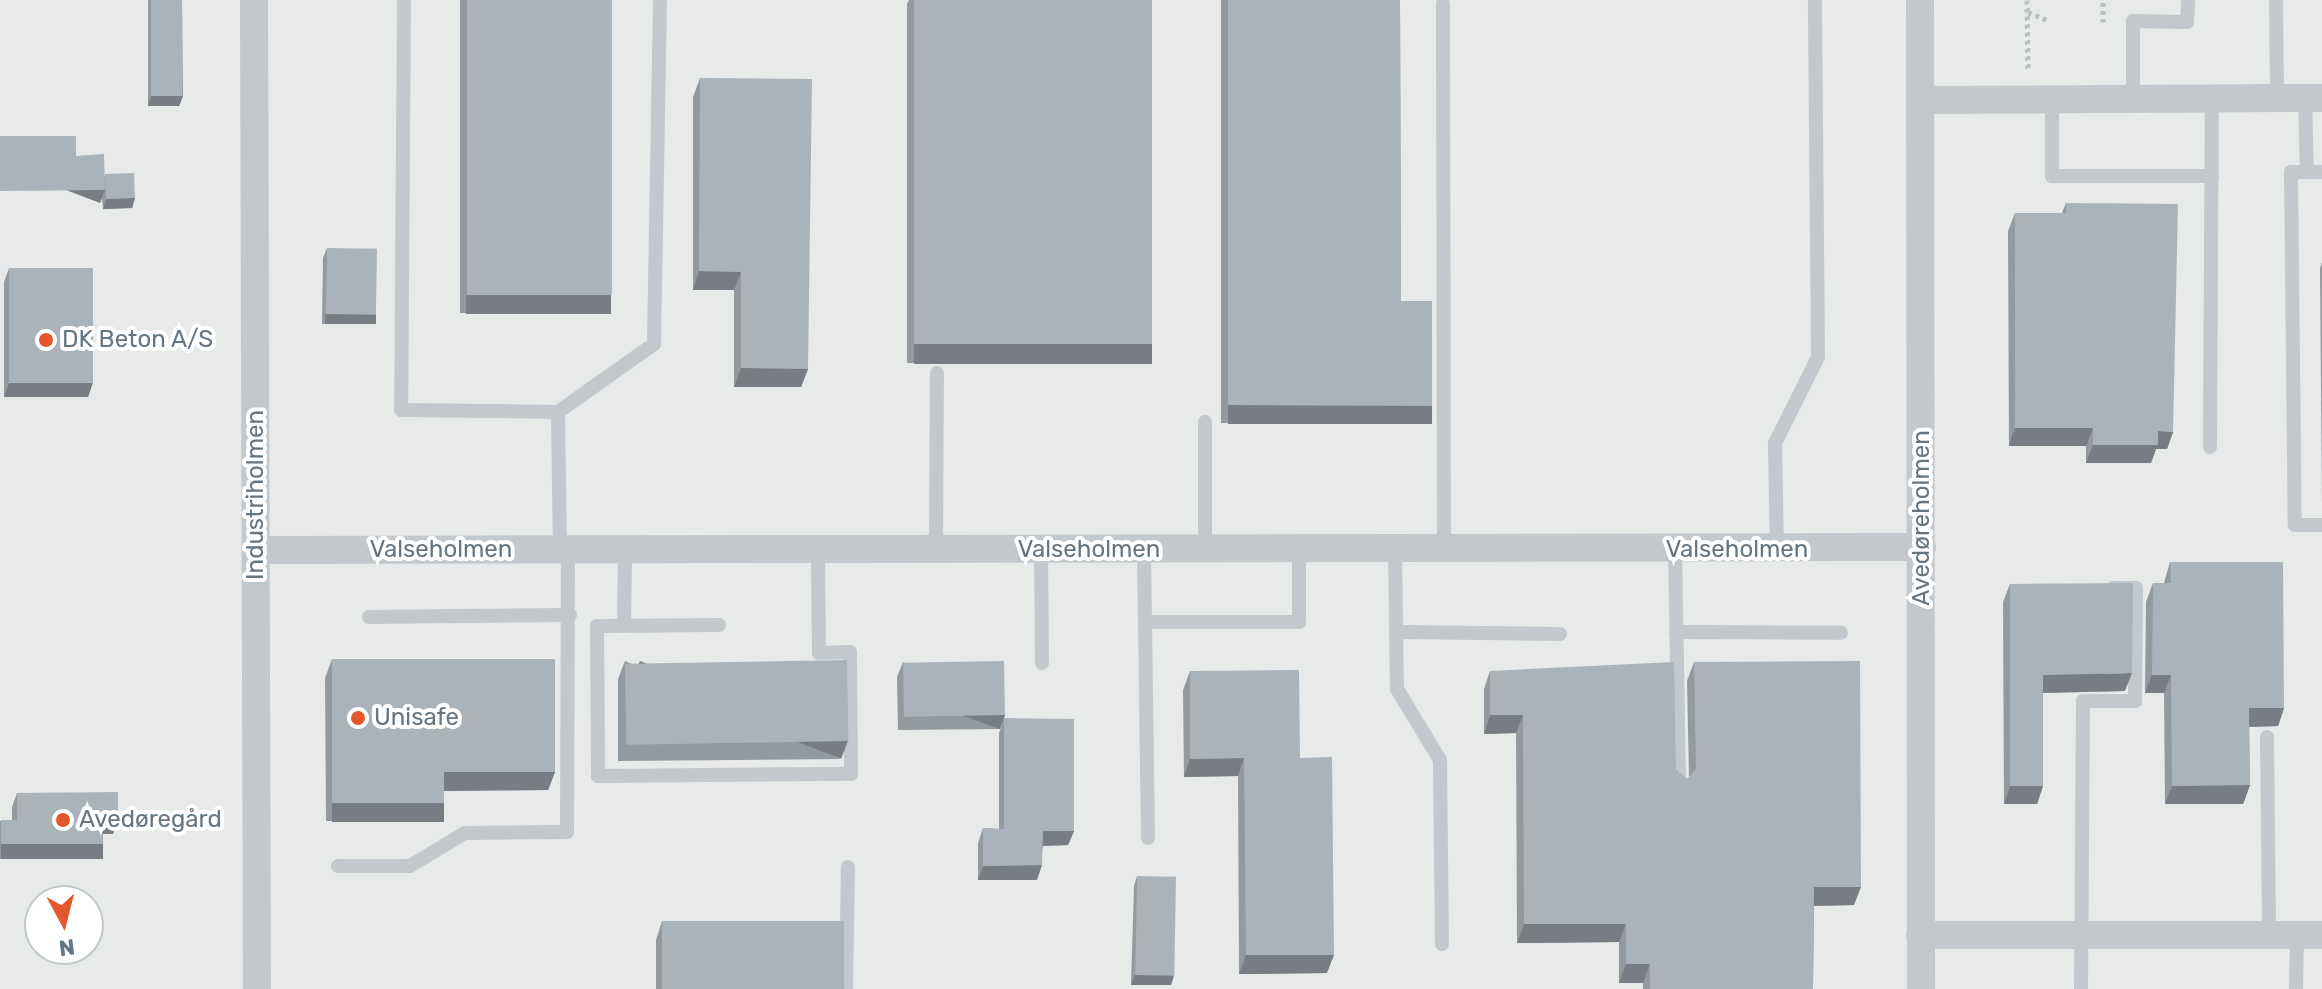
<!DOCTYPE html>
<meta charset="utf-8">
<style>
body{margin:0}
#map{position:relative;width:2322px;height:989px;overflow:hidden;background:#fafaf8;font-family:Rubik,sans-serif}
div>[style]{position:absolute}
.built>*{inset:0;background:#e8e9e9}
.path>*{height:5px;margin-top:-2.5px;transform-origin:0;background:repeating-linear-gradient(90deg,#bbbfc2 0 4px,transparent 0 8px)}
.service>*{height:14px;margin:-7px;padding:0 7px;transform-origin:7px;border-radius:7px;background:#c3c8cc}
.minor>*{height:28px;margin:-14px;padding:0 14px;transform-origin:14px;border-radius:14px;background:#c3c8cc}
.wall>*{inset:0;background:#929a9f}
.shaded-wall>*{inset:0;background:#777d82;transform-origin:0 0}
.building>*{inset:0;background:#aab3b9;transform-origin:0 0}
.dots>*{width:22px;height:22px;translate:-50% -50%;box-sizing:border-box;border:4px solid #fff;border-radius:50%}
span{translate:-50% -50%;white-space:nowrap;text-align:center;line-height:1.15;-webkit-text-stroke:8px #fff;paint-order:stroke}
.poi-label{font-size:24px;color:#657683}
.left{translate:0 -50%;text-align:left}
.street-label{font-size:24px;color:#657683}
.north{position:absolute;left:24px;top:885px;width:80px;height:80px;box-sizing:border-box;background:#fff;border:2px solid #c1c8cd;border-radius:50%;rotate:173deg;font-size:22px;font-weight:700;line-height:32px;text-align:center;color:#657683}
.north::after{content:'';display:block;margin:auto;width:28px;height:36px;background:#e4572e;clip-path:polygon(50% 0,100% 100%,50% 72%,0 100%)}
</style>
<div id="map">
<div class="built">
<div style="clip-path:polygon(evenodd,0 0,2322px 0,2322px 989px,0 989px,0 0,40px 901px,88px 901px,88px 949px,40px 949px,40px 901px)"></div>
</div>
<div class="path">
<div style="left:2027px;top:0;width:71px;rotate:89.2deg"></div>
<div style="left:2028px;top:12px;width:23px;rotate:23deg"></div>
<div style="left:2103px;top:22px;width:22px;rotate:-90deg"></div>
</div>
<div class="service">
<div style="left:404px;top:0;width:410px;rotate:90.4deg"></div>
<div style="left:401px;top:410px;width:157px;rotate:0.7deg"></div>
<div style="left:558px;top:412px;width:118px;rotate:-35.3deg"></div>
<div style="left:654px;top:344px;width:344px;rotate:-89deg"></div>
<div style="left:2276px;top:0;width:99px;rotate:89.4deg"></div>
<div style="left:1443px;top:4px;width:546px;rotate:89.9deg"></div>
<div style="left:2305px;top:98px;width:74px;rotate:88.5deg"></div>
<div style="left:2133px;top:99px;width:78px;rotate:-90deg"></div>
<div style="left:2133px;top:21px;width:54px;rotate:1.1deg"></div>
<div style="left:2187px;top:22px;width:22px;rotate:-87deg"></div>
<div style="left:2052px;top:100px;width:76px;rotate:90deg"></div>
<div style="left:2052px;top:176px;width:160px"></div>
<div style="left:2322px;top:172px;width:31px;rotate:180deg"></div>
<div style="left:2291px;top:172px;width:353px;rotate:89.4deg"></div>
<div style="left:2295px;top:525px;width:27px"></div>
<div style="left:558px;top:412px;width:138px;rotate:89.2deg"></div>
<div style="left:2210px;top:447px;width:348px;rotate:-89.7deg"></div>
<div style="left:936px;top:550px;width:177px;rotate:-89.7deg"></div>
<div style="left:1041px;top:550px;width:113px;rotate:89.5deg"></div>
<div style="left:1144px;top:550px;width:288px;rotate:89.2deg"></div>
<div style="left:1205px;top:550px;width:128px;rotate:-90deg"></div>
<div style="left:1395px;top:550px;width:139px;rotate:89.2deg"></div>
<div style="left:1397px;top:689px;width:83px;rotate:58.8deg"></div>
<div style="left:1440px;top:760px;width:184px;rotate:89.4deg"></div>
<div style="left:1675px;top:550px;width:238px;rotate:89deg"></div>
<div style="left:1777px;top:550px;width:107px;rotate:-91.1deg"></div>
<div style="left:1775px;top:443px;width:96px;rotate:-63.4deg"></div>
<div style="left:1818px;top:357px;width:357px;rotate:-90.5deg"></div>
<div style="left:369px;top:617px;width:201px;rotate:-0.6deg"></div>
<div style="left:1145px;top:622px;width:154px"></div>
<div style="left:1299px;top:622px;width:72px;rotate:-90deg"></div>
<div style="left:719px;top:625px;width:122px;rotate:179.5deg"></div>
<div style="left:597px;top:626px;width:150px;rotate:89.6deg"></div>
<div style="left:598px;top:776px;width:253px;rotate:-0.5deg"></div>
<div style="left:851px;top:774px;width:122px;rotate:-90.5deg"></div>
<div style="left:850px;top:652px;width:31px;rotate:178deg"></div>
<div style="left:819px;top:653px;width:103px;rotate:-90.6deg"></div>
<div style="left:624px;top:626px;width:76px;rotate:-89.2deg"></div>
<div style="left:1396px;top:632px;width:164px;rotate:0.7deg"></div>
<div style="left:1676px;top:632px;width:165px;rotate:0.3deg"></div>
<div style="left:2267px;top:737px;width:198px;rotate:89.4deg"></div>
<div style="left:338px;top:866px;width:72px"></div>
<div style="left:410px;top:866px;width:64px;rotate:-31deg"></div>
<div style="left:465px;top:833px;width:102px;rotate:-0.6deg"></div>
<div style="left:567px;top:832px;width:282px;rotate:-89.8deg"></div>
<div style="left:846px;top:989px;width:122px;rotate:-89.1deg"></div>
<div style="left:2081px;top:989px;width:288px;rotate:-89.6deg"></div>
<div style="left:2083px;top:701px;width:52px"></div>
<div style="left:2135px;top:701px;width:113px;rotate:-89.5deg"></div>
<div style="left:2136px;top:588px;width:23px;rotate:180deg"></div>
<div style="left:2296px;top:989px;width:54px;rotate:-88.9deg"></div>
</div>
<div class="minor">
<div style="left:254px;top:0;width:989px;rotate:89.83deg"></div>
<div style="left:1920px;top:0;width:989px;rotate:89.94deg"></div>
<div style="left:1920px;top:100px;width:402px;rotate:-0.3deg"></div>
<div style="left:256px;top:550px;width:1666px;rotate:-0.1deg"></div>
<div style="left:1920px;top:935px;width:402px"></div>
</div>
<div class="wall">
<div style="clip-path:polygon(148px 0,182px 0,183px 96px,179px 106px,148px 106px)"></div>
<div style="clip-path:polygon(460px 0,612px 0,611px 296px,605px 313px,460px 313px)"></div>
<div style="clip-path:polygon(909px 0,1152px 0,1145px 362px,907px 363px,907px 4px)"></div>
<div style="clip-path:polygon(1221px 0,1400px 0,1401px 301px,1425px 424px,1221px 423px)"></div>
<div style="clip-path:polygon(700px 78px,808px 369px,801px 387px,734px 387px,734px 290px,693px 290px,693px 97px)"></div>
<div style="clip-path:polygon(76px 156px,135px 198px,132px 208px,103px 209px,102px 198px,100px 203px)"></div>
<div style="clip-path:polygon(2066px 203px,2173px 432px,2167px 449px,2156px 449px,2151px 463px,2086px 463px,2086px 446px,2009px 446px,2008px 231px,2015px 213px,2062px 213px)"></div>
<div style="clip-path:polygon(327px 248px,376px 314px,372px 324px,322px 324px,323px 258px)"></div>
<div style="clip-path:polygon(2322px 262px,2322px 505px,2320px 268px)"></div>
<div style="clip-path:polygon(9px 268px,93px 382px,88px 397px,4px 397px,4px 282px)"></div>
<div style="clip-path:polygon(2170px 562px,2284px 708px,2278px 726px,2249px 727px,2250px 785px,2243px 804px,2165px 804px,2164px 693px,2145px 693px,2146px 602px,2153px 583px,2164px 583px)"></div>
<div style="clip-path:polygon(2010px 584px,2125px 691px,2043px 693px,2043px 786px,2037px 804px,2004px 804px,2003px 602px)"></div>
<div style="clip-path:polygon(332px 659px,555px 772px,548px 790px,444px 791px,444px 803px,437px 821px,326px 821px,325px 678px)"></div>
<div style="clip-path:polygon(625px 661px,841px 759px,618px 761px,618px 679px)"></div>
<div style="clip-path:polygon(903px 662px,1005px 715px,1000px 729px,898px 730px,897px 677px)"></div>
<div style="clip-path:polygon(1694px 662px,1854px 905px,1814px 906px,1813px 989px,1643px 989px,1643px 983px,1619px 983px,1619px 942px,1517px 943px,1516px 733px,1484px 734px,1484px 689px,1490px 671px,1676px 770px,1687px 779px,1689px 777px,1687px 681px)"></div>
<div style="clip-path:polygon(1190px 671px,1300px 758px,1327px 973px,1239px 974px,1238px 776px,1184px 777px,1183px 690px)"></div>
<div style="clip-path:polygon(1004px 718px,1074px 831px,1068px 845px,1043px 846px,1037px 880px,978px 880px,978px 843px,983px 828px,999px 829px,999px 733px)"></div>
<div style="clip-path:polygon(17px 793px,118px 819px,113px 834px,103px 834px,103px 844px,97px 859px,0 859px,0 821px,12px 820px,12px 807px)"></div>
<div style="clip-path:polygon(1137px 876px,1174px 975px,1171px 985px,1131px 985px,1134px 886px)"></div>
<div style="clip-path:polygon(662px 921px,845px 989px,656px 989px,656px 940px)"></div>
</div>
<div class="shaded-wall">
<div style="clip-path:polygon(151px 96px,183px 96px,179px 106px,148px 106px)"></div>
<div style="left:105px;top:190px;width:14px;height:105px;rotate:111deg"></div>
<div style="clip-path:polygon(135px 198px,132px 208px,103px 209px,106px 199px)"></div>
<div style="clip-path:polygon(699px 271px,741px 272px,734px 290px,693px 290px)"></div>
<div style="left:466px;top:295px;width:145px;height:19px"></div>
<div style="left:325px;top:314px;width:51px;height:10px"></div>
<div style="left:914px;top:344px;width:238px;height:20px"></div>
<div style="clip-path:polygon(741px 368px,808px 369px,801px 387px,734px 387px)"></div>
<div style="clip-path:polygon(93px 382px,88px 397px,4px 397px,9px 383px)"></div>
<div style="left:1228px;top:405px;width:204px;height:19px"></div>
<div style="clip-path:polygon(2015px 428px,2093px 428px,2086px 446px,2009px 446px)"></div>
<div style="clip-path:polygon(2158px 431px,2173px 432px,2167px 449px,2156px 449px,2151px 463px,2086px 463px,2093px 445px)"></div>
<div style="clip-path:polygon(2132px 673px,2125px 691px,2036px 693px,2043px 675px)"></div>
<div style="clip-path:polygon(2152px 675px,2171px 675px,2164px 693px,2145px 693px)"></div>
<div style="clip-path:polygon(2249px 708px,2284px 708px,2278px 726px,2242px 727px)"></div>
<div style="left:1005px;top:715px;width:15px;height:102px;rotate:110deg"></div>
<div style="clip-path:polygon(1490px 715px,1523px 715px,1516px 733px,1484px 734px)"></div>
<div style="left:848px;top:741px;width:19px;height:223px;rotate:111deg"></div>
<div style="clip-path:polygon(1244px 758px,1238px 776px,1184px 777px,1190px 759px)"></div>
<div style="clip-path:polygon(444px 772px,555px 772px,548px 790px,437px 791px)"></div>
<div style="clip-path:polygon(2250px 785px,2243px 804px,2165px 804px,2172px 786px)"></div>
<div style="clip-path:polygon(2010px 786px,2043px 786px,2037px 804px,2004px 804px)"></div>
<div style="left:332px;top:803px;width:112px;height:19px"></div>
<div style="clip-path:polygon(102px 819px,118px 819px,113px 834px,97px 834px)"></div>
<div style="clip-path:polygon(1043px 831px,1074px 831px,1068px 845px,1037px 846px)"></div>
<div style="left:1px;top:844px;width:102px;height:15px"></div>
<div style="clip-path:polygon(1042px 865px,1037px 880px,978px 880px,983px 866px)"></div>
<div style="clip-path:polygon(1814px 887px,1861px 887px,1854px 905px,1807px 906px)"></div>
<div style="clip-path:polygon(1524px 924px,1626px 924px,1619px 942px,1517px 943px)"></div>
<div style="clip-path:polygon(1246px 955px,1334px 955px,1327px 973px,1239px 974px)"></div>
<div style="clip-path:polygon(1626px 964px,1650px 964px,1643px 983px,1619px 983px)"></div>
<div style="clip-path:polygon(1135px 975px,1174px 975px,1171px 985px,1131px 985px)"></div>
</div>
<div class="building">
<div style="left:151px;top:0;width:31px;height:96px"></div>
<div style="left:467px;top:0;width:145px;height:295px"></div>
<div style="left:914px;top:0;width:238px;height:344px"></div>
<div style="clip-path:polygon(1228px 0,1400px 0,1401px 301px,1432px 301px,1432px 406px,1228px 405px)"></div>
<div style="clip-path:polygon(700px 78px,812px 79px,808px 369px,741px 368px,741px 272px,699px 271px)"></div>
<div style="clip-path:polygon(0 136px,76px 136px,76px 156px,104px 154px,105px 190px,0 191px)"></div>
<div style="left:134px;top:173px;width:25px;height:29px;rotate:88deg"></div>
<div style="clip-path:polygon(2066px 203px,2178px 204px,2173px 432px,2158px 431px,2158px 445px,2093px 445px,2093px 428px,2015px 428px,2015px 213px,2066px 213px)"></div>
<div style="left:327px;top:248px;width:50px;height:66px;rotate:1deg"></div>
<div style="left:9px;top:268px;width:84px;height:115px"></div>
<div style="clip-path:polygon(2170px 562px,2283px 562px,2284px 708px,2249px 708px,2250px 785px,2172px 786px,2171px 675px,2152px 675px,2153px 583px,2171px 583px)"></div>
<div style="clip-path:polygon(2133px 583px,2132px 673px,2043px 675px,2043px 786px,2010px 786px,2010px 584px)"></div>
<div style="clip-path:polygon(332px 659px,555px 659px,555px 772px,444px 772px,444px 803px,332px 803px)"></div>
<div style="left:847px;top:660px;width:81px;height:222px;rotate:89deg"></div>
<div style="left:1004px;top:661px;width:54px;height:101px;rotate:89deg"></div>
<div style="clip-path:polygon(1860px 661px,1861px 887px,1814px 887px,1813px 989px,1650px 989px,1650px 964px,1626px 964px,1626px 924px,1524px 924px,1523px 715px,1490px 715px,1490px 671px,1674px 662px,1676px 770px,1687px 779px,1696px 769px,1694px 662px)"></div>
<div style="clip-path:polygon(1299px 670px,1300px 758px,1332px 757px,1334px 955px,1246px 955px,1244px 758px,1190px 759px,1190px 671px)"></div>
<div style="clip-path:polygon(1004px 718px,1074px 719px,1074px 831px,1043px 831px,1042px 865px,983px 866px,983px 828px,1004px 829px)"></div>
<div style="clip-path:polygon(118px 792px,118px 819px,102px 819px,103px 844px,1px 844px,1px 820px,17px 820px,17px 793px)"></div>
<div style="left:1137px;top:876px;width:39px;height:99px;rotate:1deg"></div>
<div style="left:662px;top:921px;width:182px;height:68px"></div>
</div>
<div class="dots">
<div style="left:46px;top:340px;background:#e4572e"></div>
<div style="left:358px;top:718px;background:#e4572e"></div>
<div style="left:63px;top:820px;background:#e4572e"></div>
</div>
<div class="poi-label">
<span class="left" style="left:62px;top:340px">DK Beton A/S</span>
<span class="left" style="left:374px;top:718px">Unisafe</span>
<span class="left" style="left:79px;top:820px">Avedøregård</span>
</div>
<div class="street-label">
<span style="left:256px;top:495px;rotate:-90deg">Industriholmen</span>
<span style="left:1922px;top:518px;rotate:-90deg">Avedøreholmen</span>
<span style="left:441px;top:550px">Valseholmen</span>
<span style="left:1089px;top:550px">Valseholmen</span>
<span style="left:1737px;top:550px">Valseholmen</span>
</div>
<div class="north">N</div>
</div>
